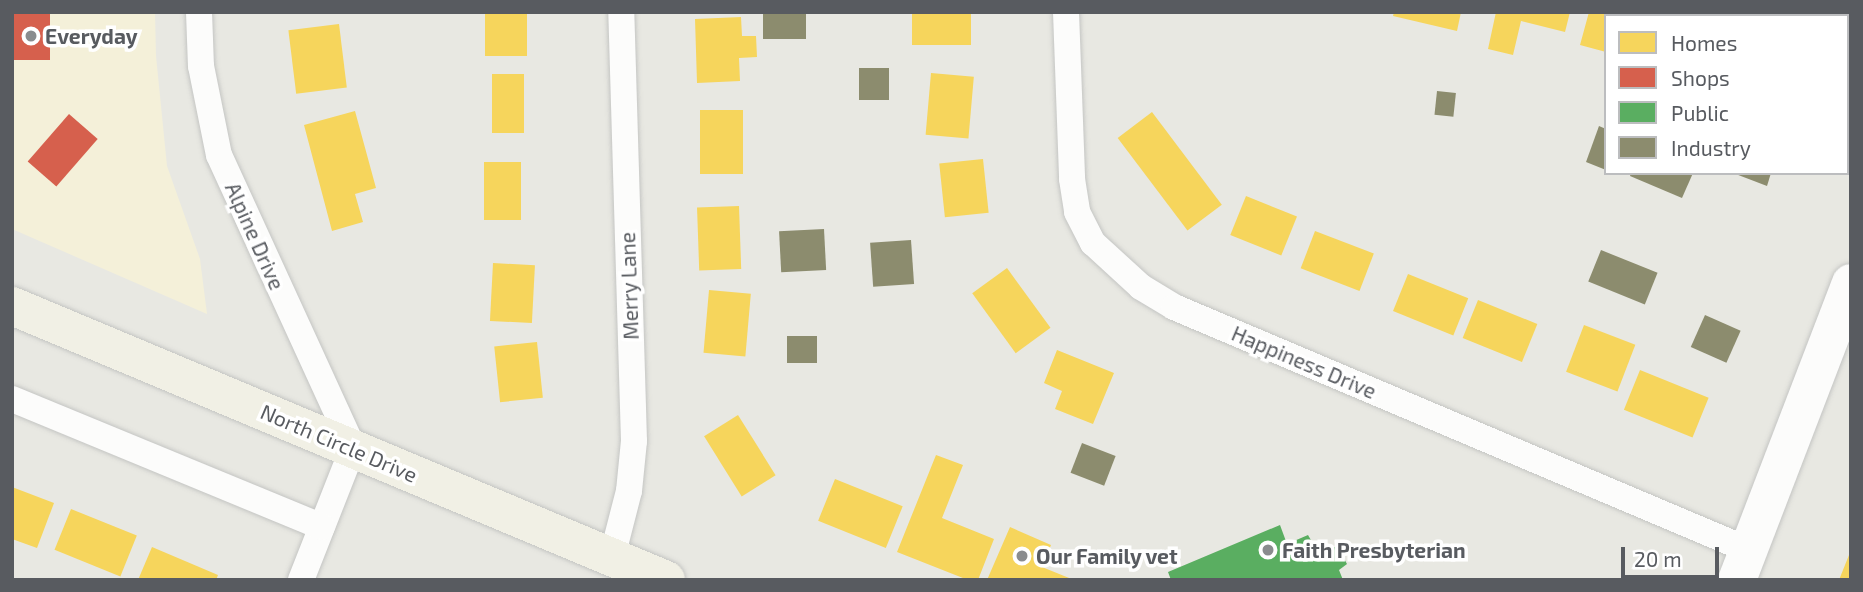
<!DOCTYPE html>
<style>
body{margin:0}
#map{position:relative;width:1863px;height:592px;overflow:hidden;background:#e8e8e2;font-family:"Exo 2",sans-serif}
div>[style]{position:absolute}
.commercial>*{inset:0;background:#f4f0d9}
.homes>*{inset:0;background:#f6d55c;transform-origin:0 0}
.shops>*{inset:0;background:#d6604d;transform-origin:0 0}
.public>*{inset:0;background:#5aae61}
.industry>*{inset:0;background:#8c8c6e;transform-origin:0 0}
.roads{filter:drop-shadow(0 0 2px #c4c5c3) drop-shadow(0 0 2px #c4c5c3)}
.minor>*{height:26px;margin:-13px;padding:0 13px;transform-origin:13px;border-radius:13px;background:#fcfcfb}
.secondary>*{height:38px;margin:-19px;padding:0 19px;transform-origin:19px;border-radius:19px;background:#fcfcfb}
.primary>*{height:38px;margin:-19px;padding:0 19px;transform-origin:19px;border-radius:19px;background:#f1f0e5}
.dots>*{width:19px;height:19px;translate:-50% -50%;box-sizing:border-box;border:4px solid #fff;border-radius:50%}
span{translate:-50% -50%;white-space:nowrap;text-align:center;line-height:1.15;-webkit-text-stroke:7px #fff;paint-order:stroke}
.poi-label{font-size:21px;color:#585b60;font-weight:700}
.left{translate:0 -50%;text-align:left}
.street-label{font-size:21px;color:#585b60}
.frame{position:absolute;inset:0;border:14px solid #585b60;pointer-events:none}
.legend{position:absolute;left:1604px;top:14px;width:245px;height:161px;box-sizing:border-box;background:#fff;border:2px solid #bcbdbf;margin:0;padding:9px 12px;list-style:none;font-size:21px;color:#585b60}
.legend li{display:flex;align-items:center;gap:14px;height:35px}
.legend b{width:35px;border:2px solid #bcbdbf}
.scale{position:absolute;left:1621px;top:547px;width:98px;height:32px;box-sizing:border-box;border:4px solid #585b60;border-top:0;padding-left:9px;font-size:21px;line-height:24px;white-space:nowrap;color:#585b60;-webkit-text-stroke:5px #fff;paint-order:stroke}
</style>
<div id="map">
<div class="commercial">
<div style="clip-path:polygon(12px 12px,155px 12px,156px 56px,167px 166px,200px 259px,207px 314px,12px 229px)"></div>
</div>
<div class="homes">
<div style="left:485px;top:12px;width:42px;height:44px"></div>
<div style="left:912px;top:12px;width:59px;height:33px"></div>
<div style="clip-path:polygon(1394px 12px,1461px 12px,1457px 31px,1393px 16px)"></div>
<div style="clip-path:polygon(1496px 12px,1570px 12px,1565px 32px,1521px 21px,1513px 55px,1488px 49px)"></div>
<div style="clip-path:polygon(1589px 12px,1647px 12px,1646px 16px,1606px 16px,1606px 52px,1580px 45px)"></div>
<div style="clip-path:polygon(741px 17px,742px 36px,756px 36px,757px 57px,739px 58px,740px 81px,697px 83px,695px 19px)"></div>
<div style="left:339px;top:24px;width:64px;height:51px;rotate:83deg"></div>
<div style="left:931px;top:73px;width:43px;height:62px;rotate:5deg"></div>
<div style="left:492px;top:74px;width:32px;height:59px"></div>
<div style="left:700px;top:110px;width:43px;height:64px"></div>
<div style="clip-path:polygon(355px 111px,376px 188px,355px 194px,363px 222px,332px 231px,304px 125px)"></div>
<div style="left:1152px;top:112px;width:116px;height:43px;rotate:53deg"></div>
<div style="left:983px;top:159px;width:54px;height:44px;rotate:84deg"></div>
<div style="left:484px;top:162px;width:37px;height:58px"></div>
<div style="left:1246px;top:196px;width:55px;height:42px;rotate:22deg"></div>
<div style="left:739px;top:206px;width:63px;height:42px;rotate:88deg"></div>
<div style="left:1315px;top:231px;width:63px;height:40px;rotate:21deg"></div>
<div style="left:493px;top:263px;width:42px;height:58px;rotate:3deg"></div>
<div style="left:1007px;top:268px;width:74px;height:43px;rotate:54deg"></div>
<div style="left:1408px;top:274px;width:65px;height:40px;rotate:22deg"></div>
<div style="left:709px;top:290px;width:42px;height:63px;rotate:5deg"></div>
<div style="left:1478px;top:300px;width:64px;height:41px;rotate:22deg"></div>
<div style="left:1584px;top:325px;width:55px;height:50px;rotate:21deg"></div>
<div style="left:537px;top:342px;width:56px;height:43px;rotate:84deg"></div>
<div style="clip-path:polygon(1057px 350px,1114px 373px,1093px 424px,1055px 409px,1062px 391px,1044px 383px)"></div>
<div style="left:1640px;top:370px;width:74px;height:43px;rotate:22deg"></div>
<div style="left:738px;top:415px;width:71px;height:40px;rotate:58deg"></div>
<div style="clip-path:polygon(936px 455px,963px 465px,942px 518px,994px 539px,978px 580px,968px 580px,897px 552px)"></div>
<div style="left:835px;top:479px;width:73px;height:45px;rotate:22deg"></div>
<div style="clip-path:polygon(12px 487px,54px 503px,37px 548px,12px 539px)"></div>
<div style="left:71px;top:509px;width:71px;height:44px;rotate:22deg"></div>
<div style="clip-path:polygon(1010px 527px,1051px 545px,1042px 567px,1074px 580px,987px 580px)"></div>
<div style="clip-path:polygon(152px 547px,218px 575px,216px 580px,138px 580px)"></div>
<div style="clip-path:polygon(1851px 550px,1851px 580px,1839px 580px)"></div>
</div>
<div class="shops">
<div style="left:12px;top:12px;width:38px;height:48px"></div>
<div style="left:69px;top:114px;width:38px;height:63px;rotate:41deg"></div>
</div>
<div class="public">
<div style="clip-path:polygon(1280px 525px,1287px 544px,1308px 535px,1319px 554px,1337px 546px,1347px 564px,1339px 570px,1343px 580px,1171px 580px,1168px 572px)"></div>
</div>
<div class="industry">
<div style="left:763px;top:12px;width:43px;height:27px"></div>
<div style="left:859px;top:68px;width:30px;height:32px"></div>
<div style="left:1437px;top:91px;width:19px;height:24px;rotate:6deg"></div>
<div style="clip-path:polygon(1599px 126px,1606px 129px,1606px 170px,1586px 162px)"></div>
<div style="clip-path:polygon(1631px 173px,1693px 173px,1682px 198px,1630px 176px)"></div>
<div style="clip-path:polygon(1733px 173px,1771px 173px,1767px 186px)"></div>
<div style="left:824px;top:229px;width:41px;height:45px;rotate:87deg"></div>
<div style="left:911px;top:240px;width:44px;height:41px;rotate:86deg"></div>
<div style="left:1601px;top:250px;width:61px;height:34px;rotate:22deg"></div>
<div style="left:1705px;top:315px;width:39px;height:35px;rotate:24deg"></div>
<div style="left:787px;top:336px;width:30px;height:27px"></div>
<div style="left:1082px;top:443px;width:36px;height:32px;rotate:21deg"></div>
</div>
<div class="roads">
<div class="minor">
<div style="left:199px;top:12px;width:54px;rotate:87.9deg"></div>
<div style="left:201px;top:66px;width:91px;rotate:78.6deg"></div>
<div style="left:219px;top:155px;width:322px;rotate:65.4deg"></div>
<div style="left:353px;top:448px;width:142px;rotate:111.5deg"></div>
<div style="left:1066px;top:12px;width:167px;rotate:87.9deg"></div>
<div style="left:1072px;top:179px;width:33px;rotate:81deg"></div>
<div style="left:1077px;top:212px;width:35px;rotate:63deg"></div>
<div style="left:1093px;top:243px;width:65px;rotate:42.5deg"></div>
<div style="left:1141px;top:287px;width:39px;rotate:31deg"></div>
<div style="left:1174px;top:307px;width:621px;rotate:22.93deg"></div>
<div style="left:12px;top:399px;width:335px;rotate:22.4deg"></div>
<div style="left:612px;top:557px;width:68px;rotate:-75.6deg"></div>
<div style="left:629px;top:491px;width:50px;rotate:-84.3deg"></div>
<div style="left:634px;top:441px;width:429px;rotate:-91.7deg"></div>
</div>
<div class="secondary">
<div style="left:1737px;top:580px;width:318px;rotate:-69deg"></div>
</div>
<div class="primary">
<div style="left:12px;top:306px;width:709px;rotate:22.73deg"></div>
</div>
</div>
<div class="dots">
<div style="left:31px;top:36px;background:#8a8c8e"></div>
<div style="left:1268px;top:550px;background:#8a8c8e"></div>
<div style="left:1022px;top:556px;background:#8a8c8e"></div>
</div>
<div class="poi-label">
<span class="left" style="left:45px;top:36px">Everyday</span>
<span class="left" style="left:1282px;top:550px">Faith Presbyterian</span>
<span class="left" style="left:1036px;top:556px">Our Family vet</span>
</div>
<div class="street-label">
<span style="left:255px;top:236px;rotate:66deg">Alpine Drive</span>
<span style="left:629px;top:286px;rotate:-92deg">Merry Lane</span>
<span style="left:1304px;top:362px;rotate:23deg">Happiness Drive</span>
<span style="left:339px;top:443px;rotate:23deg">North Circle Drive</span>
</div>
<div class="frame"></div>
<ul class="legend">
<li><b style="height:19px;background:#f6d55c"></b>Homes</li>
<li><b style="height:19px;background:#d6604d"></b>Shops</li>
<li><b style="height:19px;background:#5aae61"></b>Public</li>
<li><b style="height:19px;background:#8c8c6e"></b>Industry</li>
</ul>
<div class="scale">20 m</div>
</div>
